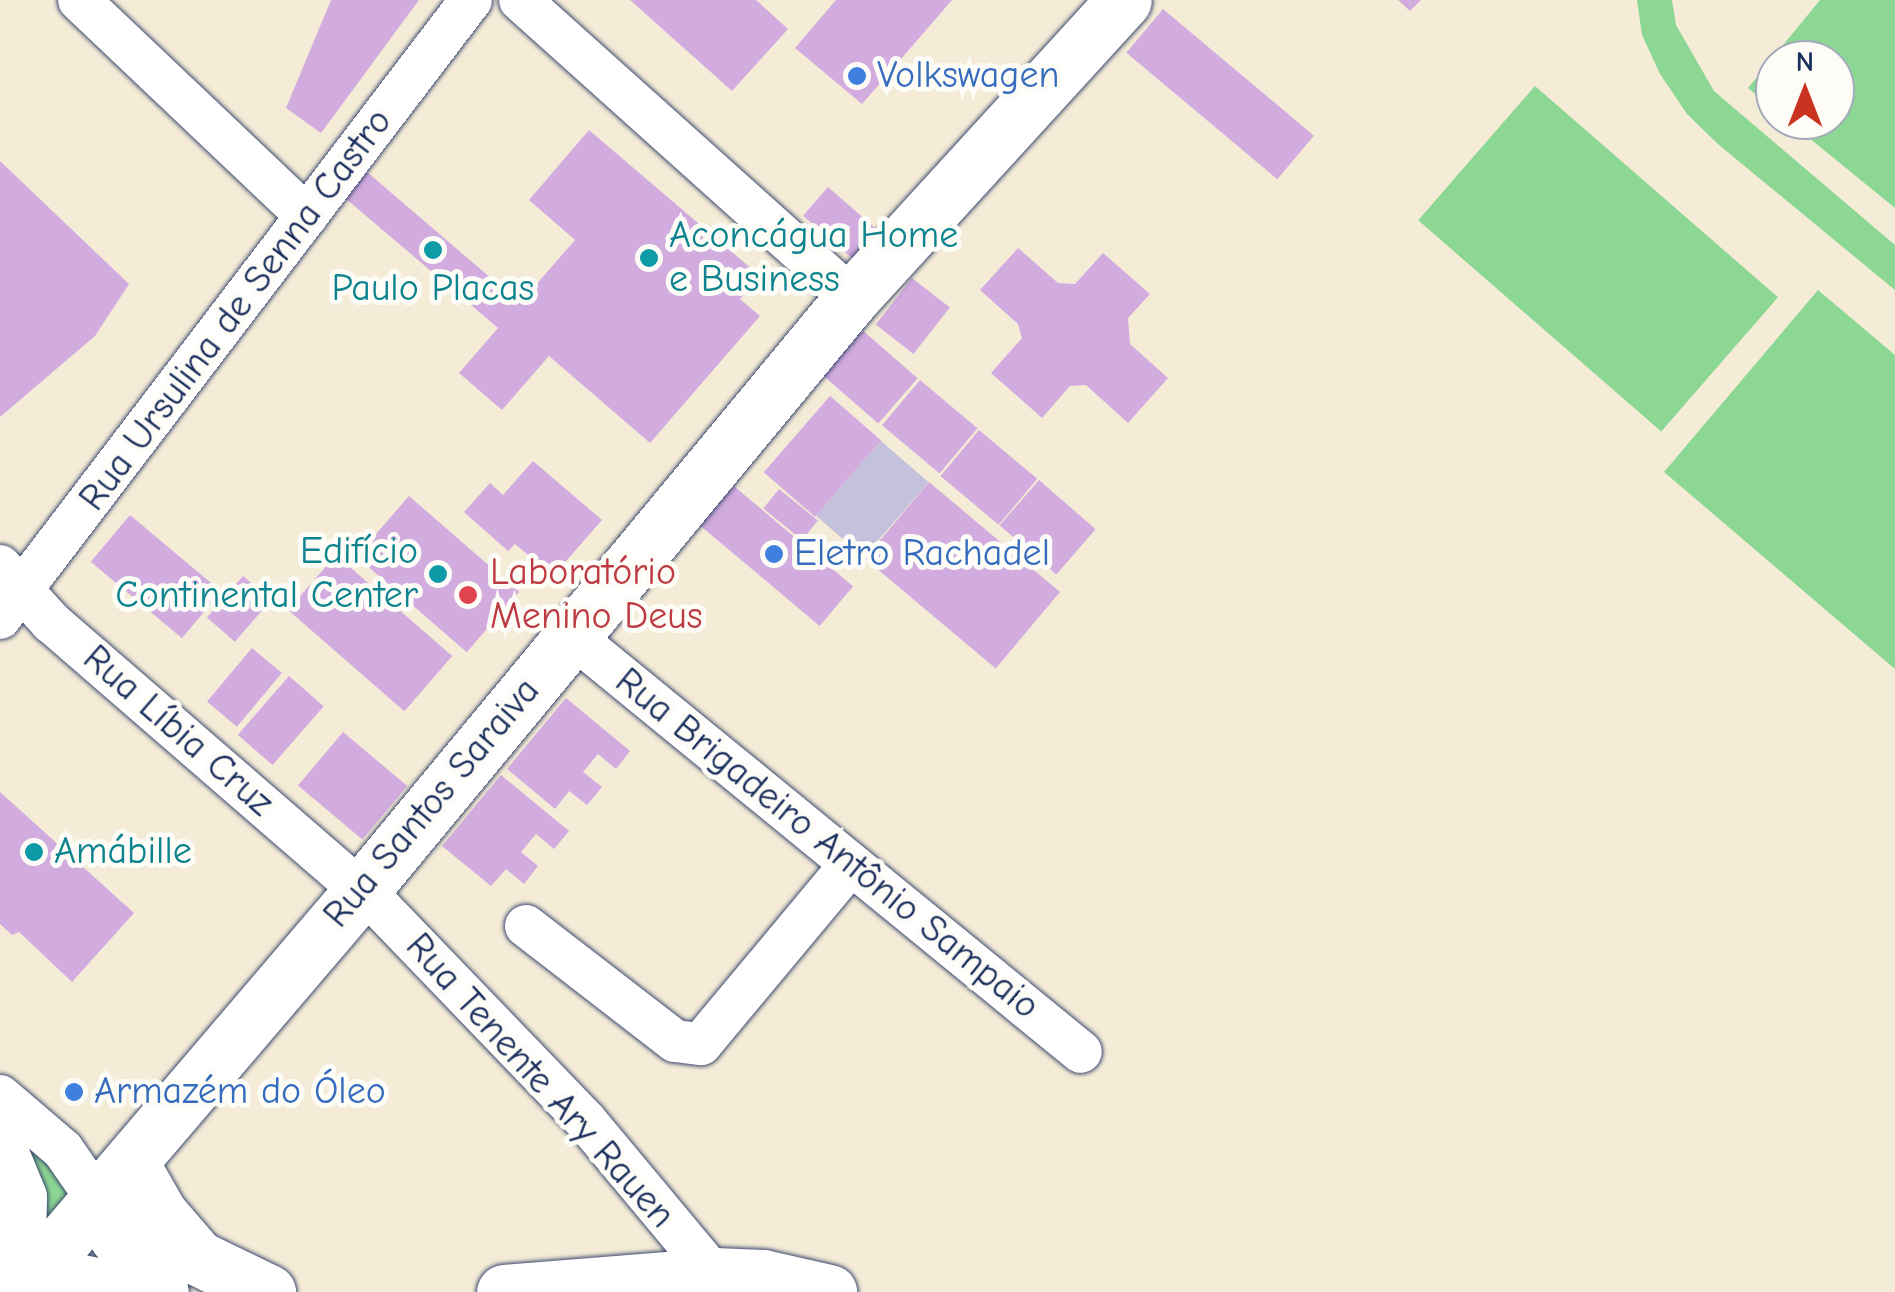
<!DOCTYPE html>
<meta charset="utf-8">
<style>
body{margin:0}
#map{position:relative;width:1895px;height:1292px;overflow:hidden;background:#f5ecd7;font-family:"Comic Neue",sans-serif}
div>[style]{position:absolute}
.industrial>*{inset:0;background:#c3c1db;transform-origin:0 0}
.green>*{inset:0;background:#8dd794;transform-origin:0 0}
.building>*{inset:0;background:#d2abdf;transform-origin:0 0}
.roads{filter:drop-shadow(0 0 2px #3c4b70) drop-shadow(0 0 2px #3c4b70)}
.minor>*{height:42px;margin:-21px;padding:0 21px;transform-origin:21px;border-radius:21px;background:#fff}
.major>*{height:55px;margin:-27.5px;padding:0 27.5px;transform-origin:27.5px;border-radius:27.5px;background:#fff}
.dots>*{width:28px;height:28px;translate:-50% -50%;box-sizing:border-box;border:5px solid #fdfcf7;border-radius:50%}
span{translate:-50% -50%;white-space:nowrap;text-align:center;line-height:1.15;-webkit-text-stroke:10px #fdfcf7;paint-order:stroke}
.shop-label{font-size:38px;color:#366cbe}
.left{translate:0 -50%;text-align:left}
.culture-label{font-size:38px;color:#0d838f}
.right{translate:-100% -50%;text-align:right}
.street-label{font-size:38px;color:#1b2f5e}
.health-label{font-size:38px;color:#be3a42}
.north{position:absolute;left:1755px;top:40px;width:100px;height:100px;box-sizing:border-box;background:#fdfcf7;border:2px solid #a3aaba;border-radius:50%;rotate:0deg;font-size:28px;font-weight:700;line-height:40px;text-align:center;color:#1b2f5e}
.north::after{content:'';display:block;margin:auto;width:35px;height:45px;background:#c8321e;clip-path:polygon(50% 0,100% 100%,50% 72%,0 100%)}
</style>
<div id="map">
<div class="industrial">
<div style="left:881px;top:441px;width:63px;height:99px;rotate:41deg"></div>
</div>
<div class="green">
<div style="clip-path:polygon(1637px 0,1672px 0,1676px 25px,1714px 91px,1895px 245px,1895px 290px,1719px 145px,1687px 114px,1660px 74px,1642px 35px)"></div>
<div style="clip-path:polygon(1820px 0,1895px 0,1895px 208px,1787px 120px,1835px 120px,1835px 60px,1775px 60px,1775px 110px,1748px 88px)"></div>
<div style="left:1535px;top:86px;width:322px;height:178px;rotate:41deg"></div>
<div style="clip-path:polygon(1818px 290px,1895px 355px,1895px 669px,1664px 472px)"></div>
<div style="clip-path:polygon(16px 1115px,77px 1198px,37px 1263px,41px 1186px)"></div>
</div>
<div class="building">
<div style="clip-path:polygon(331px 0,419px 0,321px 133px,286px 108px)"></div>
<div style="clip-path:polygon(630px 0,756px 0,788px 29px,732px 91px)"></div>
<div style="clip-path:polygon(836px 0,952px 0,862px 104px,795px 48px)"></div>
<div style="clip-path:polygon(1398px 0,1421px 0,1410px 11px)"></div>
<div style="left:1163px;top:9px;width:197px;height:57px;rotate:40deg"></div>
<div style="clip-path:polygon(589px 130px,760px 276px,740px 299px,760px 316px,650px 443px,549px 356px,502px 410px,459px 373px,498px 328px,345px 198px,367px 172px,520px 303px,575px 240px,529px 200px)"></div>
<div style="clip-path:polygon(0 161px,129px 284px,95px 336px,0 417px)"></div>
<div style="left:828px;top:187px;width:70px;height:38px;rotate:41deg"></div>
<div style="clip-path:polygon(1018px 248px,1058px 283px,1075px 284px,1103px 253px,1150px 294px,1128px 318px,1130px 344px,1168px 378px,1128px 423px,1086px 385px,1070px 386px,1042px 418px,991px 373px,1022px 338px,1018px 324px,980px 290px)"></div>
<div style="left:912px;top:278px;width:48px;height:59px;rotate:38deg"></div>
<div style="left:861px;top:329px;width:75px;height:60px;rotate:41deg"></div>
<div style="left:920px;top:380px;width:75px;height:59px;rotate:40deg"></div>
<div style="left:830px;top:396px;width:68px;height:101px;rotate:41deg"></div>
<div style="left:979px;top:430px;width:76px;height:60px;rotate:40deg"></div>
<div style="clip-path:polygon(533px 461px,602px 520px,553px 576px,515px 544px,508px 551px,464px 512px,490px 483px,503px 495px)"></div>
<div style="left:1039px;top:480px;width:75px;height:60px;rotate:41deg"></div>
<div style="left:729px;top:482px;width:162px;height:52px;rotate:40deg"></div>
<div style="left:929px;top:482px;width:171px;height:100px;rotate:40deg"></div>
<div style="left:779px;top:489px;width:50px;height:25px;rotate:39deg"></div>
<div style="left:409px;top:496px;width:146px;height:80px;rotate:41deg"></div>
<div style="left:130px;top:515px;width:119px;height:61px;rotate:40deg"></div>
<div style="left:336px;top:555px;width:154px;height:73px;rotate:41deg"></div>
<div style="left:243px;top:576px;width:37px;height:55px;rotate:41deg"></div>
<div style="left:252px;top:648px;width:39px;height:70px;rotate:40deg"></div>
<div style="left:289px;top:676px;width:46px;height:78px;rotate:41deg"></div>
<div style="clip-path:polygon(566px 698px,630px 751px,616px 769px,598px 754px,583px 772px,602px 787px,587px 805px,569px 791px,555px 809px,507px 769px)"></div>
<div style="left:343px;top:732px;width:84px;height:70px;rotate:40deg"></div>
<div style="clip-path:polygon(501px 775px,569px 831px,554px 849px,536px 834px,521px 852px,538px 866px,524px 884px,506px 869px,491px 886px,442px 846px)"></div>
<div style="clip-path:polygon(0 792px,134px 913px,72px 982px,19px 932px,12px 935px,0 924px)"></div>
</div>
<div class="roads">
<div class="minor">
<div style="left:79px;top:0;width:314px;rotate:43.5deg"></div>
<div style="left:520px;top:0;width:446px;rotate:41.9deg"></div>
<div style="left:0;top:566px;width:76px;rotate:47.7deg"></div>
<div style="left:51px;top:622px;width:432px;rotate:40.9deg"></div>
<div style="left:378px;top:905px;width:298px;rotate:46.1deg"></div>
<div style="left:585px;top:1120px;width:202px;rotate:50.2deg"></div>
<div style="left:0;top:618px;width:777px;rotate:-52.69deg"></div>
<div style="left:572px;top:636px;width:657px;rotate:39.26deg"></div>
<div style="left:526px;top:926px;width:188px;rotate:37.7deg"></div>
<div style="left:675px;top:1041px;width:26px;rotate:7deg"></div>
<div style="left:701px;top:1044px;width:234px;rotate:-50.2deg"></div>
<div style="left:0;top:1096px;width:83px;rotate:40.6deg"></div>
<div style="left:63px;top:1150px;width:63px;rotate:55.3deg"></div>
</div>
<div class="major">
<div style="left:0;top:1151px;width:50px;rotate:67.6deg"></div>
<div style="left:19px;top:1197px;width:95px;rotate:91.2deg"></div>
<div style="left:131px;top:1163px;width:59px;rotate:60.4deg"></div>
<div style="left:160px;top:1214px;width:58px;rotate:49.2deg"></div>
<div style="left:198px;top:1258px;width:78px;rotate:25.9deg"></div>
<div style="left:99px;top:1202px;width:39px;rotate:63deg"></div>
<div style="left:117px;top:1237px;width:70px;rotate:51.3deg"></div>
<div style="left:19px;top:1292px;width:528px;rotate:-49.53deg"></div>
<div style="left:362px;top:890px;width:768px;rotate:-50.39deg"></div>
<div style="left:852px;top:298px;width:403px;rotate:-47.6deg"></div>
<div style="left:25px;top:1292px;width:57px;rotate:-10.1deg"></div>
<div style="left:81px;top:1282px;width:52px;rotate:11.1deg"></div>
<div style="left:504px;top:1292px;width:211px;rotate:-4.6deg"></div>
<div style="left:714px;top:1275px;width:49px;rotate:2.3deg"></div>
<div style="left:763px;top:1277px;width:68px;rotate:12.8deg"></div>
</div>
</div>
<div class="dots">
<div style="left:857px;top:76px;background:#3f7fe0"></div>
<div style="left:433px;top:250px;background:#0f9aa8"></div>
<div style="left:649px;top:258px;background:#0f9aa8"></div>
<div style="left:774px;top:554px;background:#3f7fe0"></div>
<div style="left:438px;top:574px;background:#0f9aa8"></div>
<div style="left:468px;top:595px;background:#e0444e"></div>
<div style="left:34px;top:852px;background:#0f9aa8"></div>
<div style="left:74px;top:1092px;background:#3f7fe0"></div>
</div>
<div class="shop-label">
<span class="left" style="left:877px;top:76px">Volkswagen</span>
<span class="left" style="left:794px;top:554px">Eletro Rachadel</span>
<span class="left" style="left:94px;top:1092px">Armazém do Óleo</span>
</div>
<div class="culture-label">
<span class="left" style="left:669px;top:258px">Aconcágua Home<br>e Business</span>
<span style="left:433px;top:289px">Paulo Placas</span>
<span class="right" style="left:418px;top:574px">Edifício<br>Continental Center</span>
<span class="left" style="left:54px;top:852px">Amábille</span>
</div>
<div class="street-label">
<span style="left:236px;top:310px;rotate:-53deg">Rua Ursulina de Senna Castro</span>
<span style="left:178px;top:731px;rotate:41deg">Rua Líbia Cruz</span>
<span style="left:432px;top:803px;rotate:-50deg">Rua Santos Saraiva</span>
<span style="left:827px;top:844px;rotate:39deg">Rua Brigadeiro Antônio Sampaio</span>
<span style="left:540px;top:1081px;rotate:48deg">Rua Tenente Ary Rauen</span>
</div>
<div class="health-label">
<span class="left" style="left:490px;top:595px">Laboratório<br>Menino Deus</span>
</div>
<div class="north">N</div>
</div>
